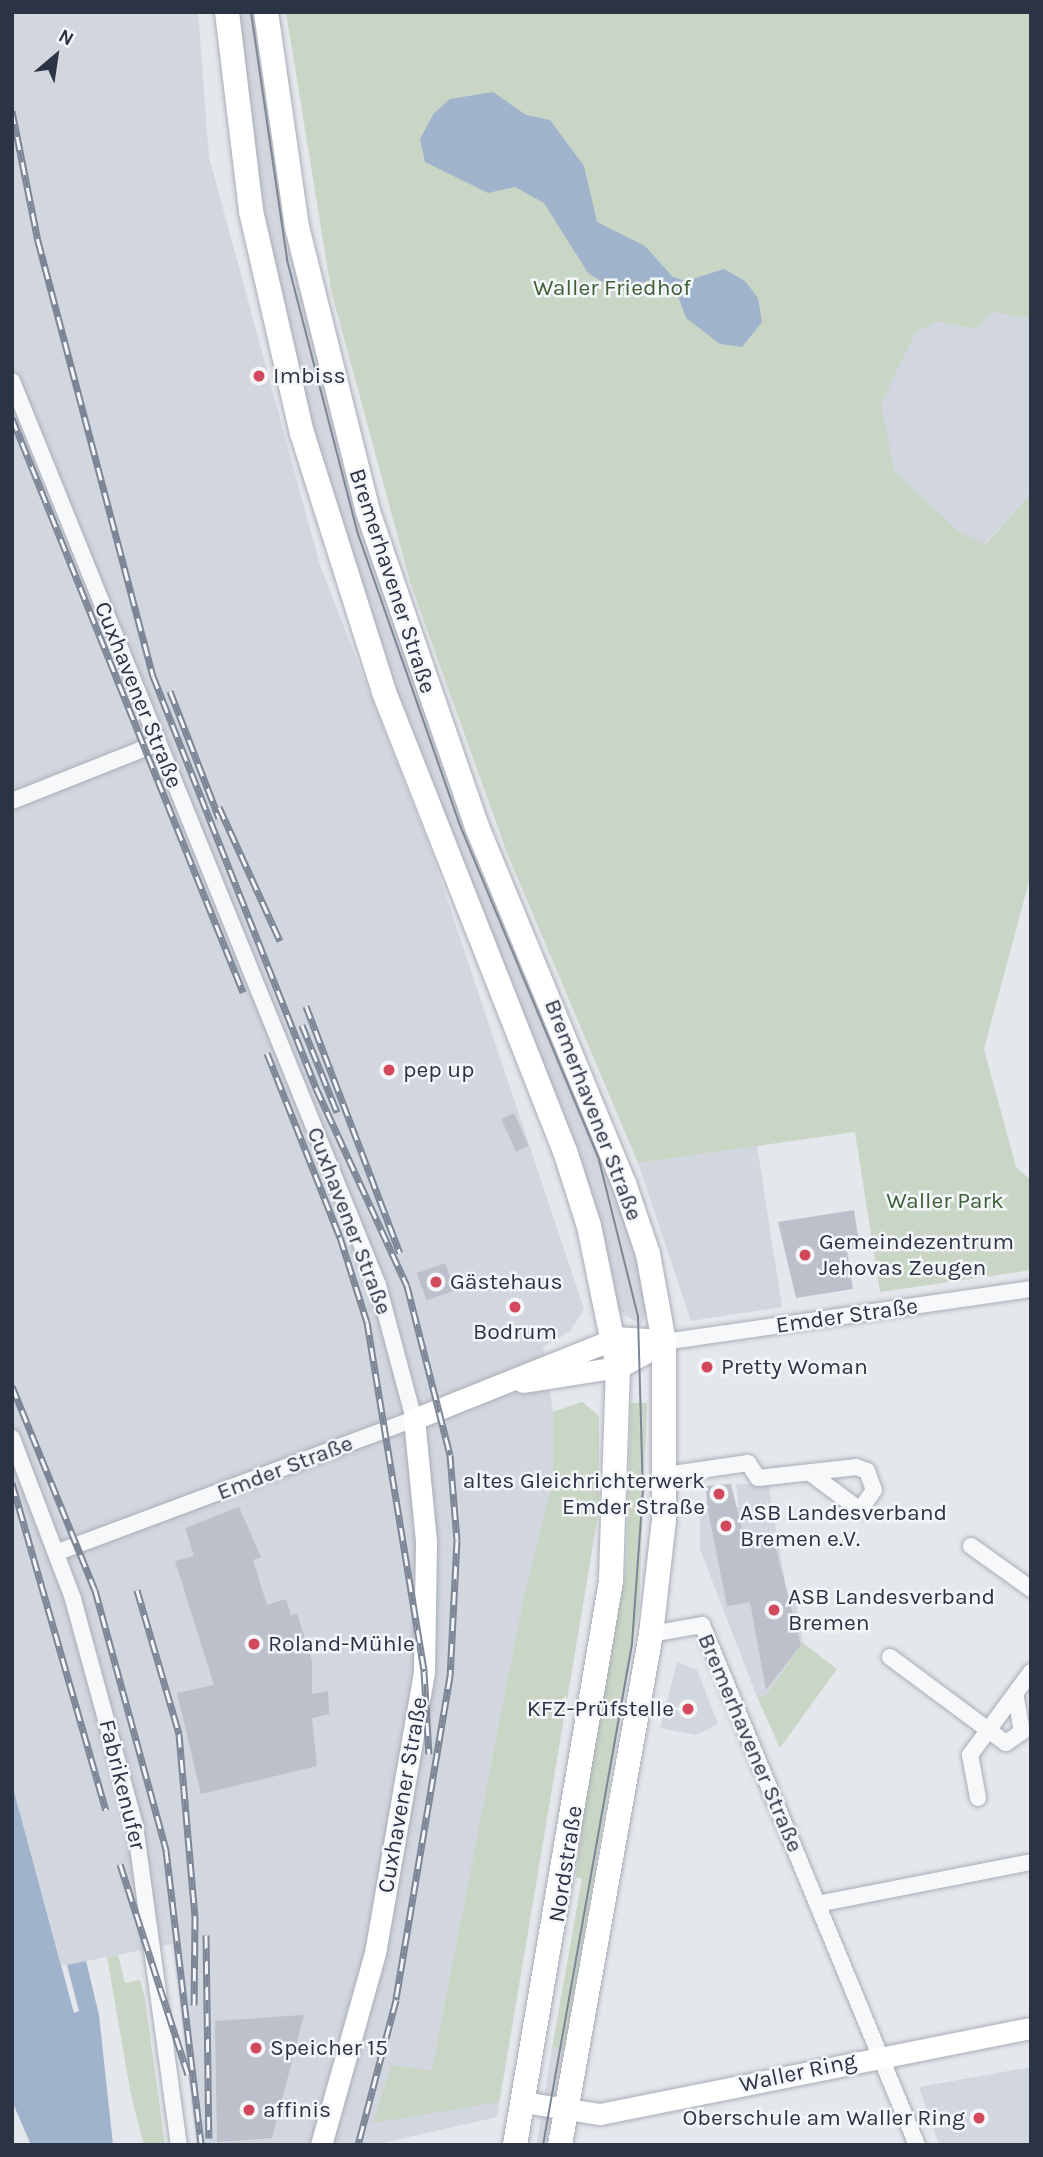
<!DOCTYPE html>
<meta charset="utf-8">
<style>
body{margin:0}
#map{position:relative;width:1043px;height:2157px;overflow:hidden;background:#e4e7ec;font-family:Karla,sans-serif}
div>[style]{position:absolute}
.built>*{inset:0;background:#d2d6de;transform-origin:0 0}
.green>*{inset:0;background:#c9d6c5}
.water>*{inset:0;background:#9fb4cc}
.building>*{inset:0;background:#bbc0ca;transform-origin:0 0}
.roads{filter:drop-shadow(0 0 2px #a9aeb7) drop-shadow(0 0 2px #a9aeb7)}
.street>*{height:16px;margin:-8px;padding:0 8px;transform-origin:8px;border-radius:8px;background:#f7f8fa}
.secondary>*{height:21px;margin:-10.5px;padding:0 10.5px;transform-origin:10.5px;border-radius:10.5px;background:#fff}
.primary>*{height:24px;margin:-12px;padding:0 12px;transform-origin:12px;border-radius:12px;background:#fff}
.tram>*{height:2px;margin:-1px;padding:0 1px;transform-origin:1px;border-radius:1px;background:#7d8696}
.rail>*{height:7px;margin-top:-3.5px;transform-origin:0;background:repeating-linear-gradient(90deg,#f4f6f9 0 13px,#7d8696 0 26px);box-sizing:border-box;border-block:2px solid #7d8696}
.dots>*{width:19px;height:19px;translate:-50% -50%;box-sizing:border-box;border:4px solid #f4f6f9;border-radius:50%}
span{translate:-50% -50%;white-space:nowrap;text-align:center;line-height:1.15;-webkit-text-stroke:5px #f4f6f9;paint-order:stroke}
.park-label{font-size:23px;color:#3f6138}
.poi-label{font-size:23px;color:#2b3445}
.left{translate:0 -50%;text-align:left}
.right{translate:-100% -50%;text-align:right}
.street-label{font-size:23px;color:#2b3445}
.frame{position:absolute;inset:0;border:14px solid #2b3445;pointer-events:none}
.north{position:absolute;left:21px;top:21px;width:70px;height:70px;-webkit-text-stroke:5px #f4f6f9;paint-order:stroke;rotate:29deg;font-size:19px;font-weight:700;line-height:28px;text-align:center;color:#2b3445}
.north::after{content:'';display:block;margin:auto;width:24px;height:32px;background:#2b3445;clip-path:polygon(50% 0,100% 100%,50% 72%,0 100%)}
</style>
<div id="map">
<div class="built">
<div style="clip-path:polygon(12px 12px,198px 12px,209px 157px,320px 565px,432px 854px,584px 1309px,570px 1331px,543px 1347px,553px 1412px,582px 1402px,599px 1416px,599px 1509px,497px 2117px,374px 2145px,196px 2145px,172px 1944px,62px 1966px,12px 1784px)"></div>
<div style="clip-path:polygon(234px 12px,259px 12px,312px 334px,637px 1245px,649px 1309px,641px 1325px,617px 1310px,584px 1169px,421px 771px,325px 482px,268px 255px)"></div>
<div style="clip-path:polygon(916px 295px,1031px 319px,1031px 493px,985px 544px,926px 558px,883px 483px,870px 386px)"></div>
<div style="clip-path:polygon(757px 1146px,782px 1307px,691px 1321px,638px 1163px)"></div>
<div style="clip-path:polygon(768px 1483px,787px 1594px,796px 1601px,803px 1643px,766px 1695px,757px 1697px,700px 1549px,700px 1513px,739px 1507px,736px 1484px)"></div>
<div style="clip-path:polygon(677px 1662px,697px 1670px,718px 1724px,696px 1735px,660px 1728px)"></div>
<div style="left:552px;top:2048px;width:13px;height:99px;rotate:9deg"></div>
<div style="clip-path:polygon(1031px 2067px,1031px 2145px,939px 2145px,919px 2087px)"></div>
</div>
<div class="green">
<div style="clip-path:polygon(286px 12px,1031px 12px,1031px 319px,991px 311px,977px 329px,936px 321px,915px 333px,881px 404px,894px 471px,959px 532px,986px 544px,1031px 493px,1031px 874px,984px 1049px,1016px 1167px,1031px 1180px,1031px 1270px,880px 1292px,855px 1132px,638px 1163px,507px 853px,410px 582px,331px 290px)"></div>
<div style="clip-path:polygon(582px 1402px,599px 1416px,599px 1509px,499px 2102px,373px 2123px,391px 2065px,432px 2071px,520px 1616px,553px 1481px,553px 1412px)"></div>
<div style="clip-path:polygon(631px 1403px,647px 1403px,639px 1607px,565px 2050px,552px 2048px,582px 1879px,576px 1877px,587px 1788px,626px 1569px)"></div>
<div style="clip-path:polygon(803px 1643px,837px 1669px,780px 1748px,757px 1697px,766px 1695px)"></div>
<div style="clip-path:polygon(118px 1955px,125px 1983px,140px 1980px,145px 1999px,165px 2145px,144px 2145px,131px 2095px,107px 1957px)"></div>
</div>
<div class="water">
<div style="clip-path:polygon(493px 92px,526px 115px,550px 120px,584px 166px,597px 222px,645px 246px,673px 277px,686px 281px,724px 269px,745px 281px,758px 298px,762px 322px,742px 347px,720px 344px,686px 318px,677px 293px,653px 279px,617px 291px,588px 273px,544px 203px,515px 187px,488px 193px,425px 162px,420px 139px,434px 113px,450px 99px)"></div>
<div style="clip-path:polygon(12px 1784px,74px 2013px,79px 2011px,67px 1965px,86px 1961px,99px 2015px,113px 2145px,31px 2145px,12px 2101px)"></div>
</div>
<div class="building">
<div style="left:514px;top:1113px;width:36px;height:14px;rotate:66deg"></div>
<div style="clip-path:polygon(854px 1210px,860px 1248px,847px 1250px,853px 1289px,796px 1298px,778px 1222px)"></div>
<div style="left:445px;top:1263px;width:29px;height:30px;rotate:70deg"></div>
<div style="clip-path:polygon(731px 1484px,745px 1542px,773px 1537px,801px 1645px,766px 1690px,750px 1602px,727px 1606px,707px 1506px,706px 1486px)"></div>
<div style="clip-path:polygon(239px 1507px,261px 1557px,253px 1560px,267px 1605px,286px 1599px,291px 1615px,297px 1613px,312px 1661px,312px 1694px,328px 1691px,329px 1714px,312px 1718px,317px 1766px,201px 1794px,177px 1693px,214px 1685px,175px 1561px,194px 1556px,185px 1528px)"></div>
<div style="clip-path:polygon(304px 2015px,272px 2138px,217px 2142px,215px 2021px)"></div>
</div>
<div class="roads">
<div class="street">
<div style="left:12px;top:381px;width:975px;rotate:67.96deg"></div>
<div style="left:378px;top:1285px;width:139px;rotate:75deg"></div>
<div style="left:414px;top:1419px;width:382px;rotate:159.5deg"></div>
<div style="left:12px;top:801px;width:157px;rotate:-21.7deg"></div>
<div style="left:664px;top:1342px;width:371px;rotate:-8.2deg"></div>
<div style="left:12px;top:1438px;width:172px;rotate:69.2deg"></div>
<div style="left:73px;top:1599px;width:234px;rotate:74.7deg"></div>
<div style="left:135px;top:1825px;width:323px;rotate:82.2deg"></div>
<div style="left:666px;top:1475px;width:83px;rotate:-8.3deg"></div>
<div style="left:748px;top:1463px;width:18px;rotate:56deg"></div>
<div style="left:758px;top:1478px;width:99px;rotate:-6.4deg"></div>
<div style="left:856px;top:1467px;width:12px;rotate:20deg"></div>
<div style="left:867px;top:1471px;width:20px;rotate:70deg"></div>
<div style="left:874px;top:1490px;width:24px;rotate:125deg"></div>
<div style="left:860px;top:1510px;width:62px;rotate:-143.5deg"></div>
<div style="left:971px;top:1546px;width:74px;rotate:35.6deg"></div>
<div style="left:651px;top:1634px;width:52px;rotate:-10deg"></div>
<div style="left:702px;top:1625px;width:563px;rotate:67.54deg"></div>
<div style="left:890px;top:1657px;width:144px;rotate:36.6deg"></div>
<div style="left:1006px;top:1743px;width:19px;rotate:-35deg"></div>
<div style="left:1022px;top:1732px;width:39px;rotate:-100deg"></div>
<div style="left:978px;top:1798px;width:44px;rotate:-100.5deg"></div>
<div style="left:970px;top:1755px;width:103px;rotate:-53.7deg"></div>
<div style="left:817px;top:1904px;width:218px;rotate:-11.1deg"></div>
</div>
<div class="secondary">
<div style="left:523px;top:1382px;width:96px;rotate:-9deg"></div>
<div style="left:523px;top:2102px;width:78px;rotate:8.9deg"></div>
<div style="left:600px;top:2114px;width:439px;rotate:-11.3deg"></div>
<div style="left:321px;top:2145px;width:199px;rotate:-74.3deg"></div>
<div style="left:375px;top:1953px;width:286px;rotate:-80.1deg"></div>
<div style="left:424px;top:1671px;width:130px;rotate:-89.1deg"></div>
<div style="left:426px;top:1541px;width:123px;rotate:-95.6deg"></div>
<div style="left:414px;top:1419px;width:215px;rotate:-21.8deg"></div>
</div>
<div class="primary">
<div style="left:227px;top:12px;width:200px;rotate:83.1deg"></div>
<div style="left:251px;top:211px;width:228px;rotate:77.1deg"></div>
<div style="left:302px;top:433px;width:272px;rotate:72.4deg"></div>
<div style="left:384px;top:692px;width:493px;rotate:68.5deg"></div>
<div style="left:565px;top:1151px;width:79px;rotate:72.3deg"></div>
<div style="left:589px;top:1226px;width:144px;rotate:78.4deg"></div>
<div style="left:618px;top:1367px;width:214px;rotate:91.9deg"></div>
<div style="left:611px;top:1581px;width:572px;rotate:99.66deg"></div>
<div style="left:266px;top:12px;width:217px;rotate:81.8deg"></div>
<div style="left:297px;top:227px;width:294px;rotate:76deg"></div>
<div style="left:368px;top:512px;width:333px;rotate:70.9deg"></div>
<div style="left:477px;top:827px;width:385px;rotate:67.6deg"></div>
<div style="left:624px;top:1183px;width:75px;rotate:71.3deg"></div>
<div style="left:648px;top:1254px;width:89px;rotate:79.7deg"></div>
<div style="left:664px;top:1342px;width:178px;rotate:90deg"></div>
<div style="left:664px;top:1520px;width:115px;rotate:96.5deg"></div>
<div style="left:651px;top:1634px;width:519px;rotate:100.1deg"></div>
<div style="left:614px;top:1339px;width:50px;rotate:3.4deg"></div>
<div style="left:618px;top:1367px;width:52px;rotate:-28.5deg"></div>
</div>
</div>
<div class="tram">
<div style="left:251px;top:12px;width:251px;rotate:81.7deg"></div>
<div style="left:287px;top:260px;width:283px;rotate:75.5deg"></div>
<div style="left:358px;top:534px;width:306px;rotate:70.7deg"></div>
<div style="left:459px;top:823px;width:365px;rotate:67.4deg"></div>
<div style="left:599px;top:1160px;width:161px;rotate:76deg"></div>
<div style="left:638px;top:1316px;width:174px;rotate:88.4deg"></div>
<div style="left:643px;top:1490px;width:154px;rotate:94.1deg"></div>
<div style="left:632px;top:1644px;width:509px;rotate:100.07deg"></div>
</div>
<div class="rail">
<div style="left:12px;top:111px;width:133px;rotate:78.7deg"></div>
<div style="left:38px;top:241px;width:450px;rotate:75.2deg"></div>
<div style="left:153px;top:676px;width:443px;rotate:68.4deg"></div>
<div style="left:316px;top:1088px;width:218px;rotate:65.3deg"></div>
<div style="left:407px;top:1286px;width:174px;rotate:75.7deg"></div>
<div style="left:450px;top:1455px;width:85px;rotate:85.3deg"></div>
<div style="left:457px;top:1540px;width:136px;rotate:92.9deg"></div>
<div style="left:450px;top:1676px;width:328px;rotate:99.5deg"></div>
<div style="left:396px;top:2000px;width:150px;rotate:104.7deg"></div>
<div style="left:12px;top:418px;width:619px;rotate:68.08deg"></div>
<div style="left:170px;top:691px;width:136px;rotate:68.9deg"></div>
<div style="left:219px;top:807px;width:147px;rotate:65.5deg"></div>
<div style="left:306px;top:1006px;width:264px;rotate:69.2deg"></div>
<div style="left:302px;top:1025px;width:94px;rotate:68.1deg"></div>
<div style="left:267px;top:1053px;width:198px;rotate:68.4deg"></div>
<div style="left:340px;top:1237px;width:89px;rotate:72.4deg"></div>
<div style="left:367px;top:1322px;width:354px;rotate:80.7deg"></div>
<div style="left:424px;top:1671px;width:83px;rotate:86.6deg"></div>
<div style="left:12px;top:1386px;width:220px;rotate:67.9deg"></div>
<div style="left:95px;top:1590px;width:270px;rotate:74.7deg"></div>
<div style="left:166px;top:1850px;width:297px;rotate:83.2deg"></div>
<div style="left:12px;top:1483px;width:340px;rotate:74deg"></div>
<div style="left:137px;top:1590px;width:150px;rotate:73.7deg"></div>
<div style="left:179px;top:1734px;width:183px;rotate:85deg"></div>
<div style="left:195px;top:1916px;width:89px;rotate:90.6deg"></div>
<div style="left:120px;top:1864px;width:221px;rotate:72.1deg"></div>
<div style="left:206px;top:1935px;width:203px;rotate:89.2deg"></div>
</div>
<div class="dots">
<div style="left:259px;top:376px;background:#d1495b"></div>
<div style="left:389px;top:1070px;background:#d1495b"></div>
<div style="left:805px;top:1255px;background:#d1495b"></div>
<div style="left:436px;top:1282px;background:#d1495b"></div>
<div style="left:515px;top:1307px;background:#d1495b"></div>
<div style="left:707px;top:1367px;background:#d1495b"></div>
<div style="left:719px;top:1494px;background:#d1495b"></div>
<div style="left:726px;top:1526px;background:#d1495b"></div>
<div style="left:774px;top:1610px;background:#d1495b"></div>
<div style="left:254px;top:1644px;background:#d1495b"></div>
<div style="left:688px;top:1709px;background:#d1495b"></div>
<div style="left:256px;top:2048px;background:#d1495b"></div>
<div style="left:249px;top:2110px;background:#d1495b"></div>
<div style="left:979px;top:2118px;background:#d1495b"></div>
</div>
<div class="park-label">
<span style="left:612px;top:288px">Waller Friedhof</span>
<span style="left:945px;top:1201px">Waller Park</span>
</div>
<div class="poi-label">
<span class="left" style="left:273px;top:376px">Imbiss</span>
<span class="left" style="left:403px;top:1070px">pep up</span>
<span class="left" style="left:819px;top:1255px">Gemeindezentrum<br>Jehovas Zeugen</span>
<span class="left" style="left:450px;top:1282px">Gästehaus</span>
<span style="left:515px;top:1332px">Bodrum</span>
<span class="left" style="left:721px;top:1367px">Pretty Woman</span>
<span class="right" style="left:705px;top:1494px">altes Gleichrichterwerk<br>Emder Straße</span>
<span class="left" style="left:740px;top:1526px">ASB Landesverband<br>Bremen e.V.</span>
<span class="left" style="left:788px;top:1610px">ASB Landesverband<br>Bremen</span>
<span class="left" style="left:268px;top:1644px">Roland-Mühle</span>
<span class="right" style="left:674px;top:1709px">KFZ-Prüfstelle</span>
<span class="left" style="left:270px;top:2048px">Speicher 15</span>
<span class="left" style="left:263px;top:2110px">affinis</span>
<span class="right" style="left:965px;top:2118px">Oberschule am Waller Ring</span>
</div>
<div class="street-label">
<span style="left:392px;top:581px;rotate:72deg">Bremerhavener Straße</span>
<span style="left:138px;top:695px;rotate:68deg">Cuxhavener Straße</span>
<span style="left:593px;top:1110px;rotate:69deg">Bremerhavener Straße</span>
<span style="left:349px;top:1221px;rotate:69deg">Cuxhavener Straße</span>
<span style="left:847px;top:1316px;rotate:-8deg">Emder Straße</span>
<span style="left:285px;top:1468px;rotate:-21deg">Emder Straße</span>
<span style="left:750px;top:1743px;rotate:67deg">Bremerhavener Straße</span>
<span style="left:122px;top:1785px;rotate:76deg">Fabrikenufer</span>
<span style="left:403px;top:1795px;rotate:-80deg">Cuxhavener Straße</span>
<span style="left:566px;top:1864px;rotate:-81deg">Nordstraße</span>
<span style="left:798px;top:2073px;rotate:-12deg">Waller Ring</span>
</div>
<div class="frame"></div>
<div class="north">N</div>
</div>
